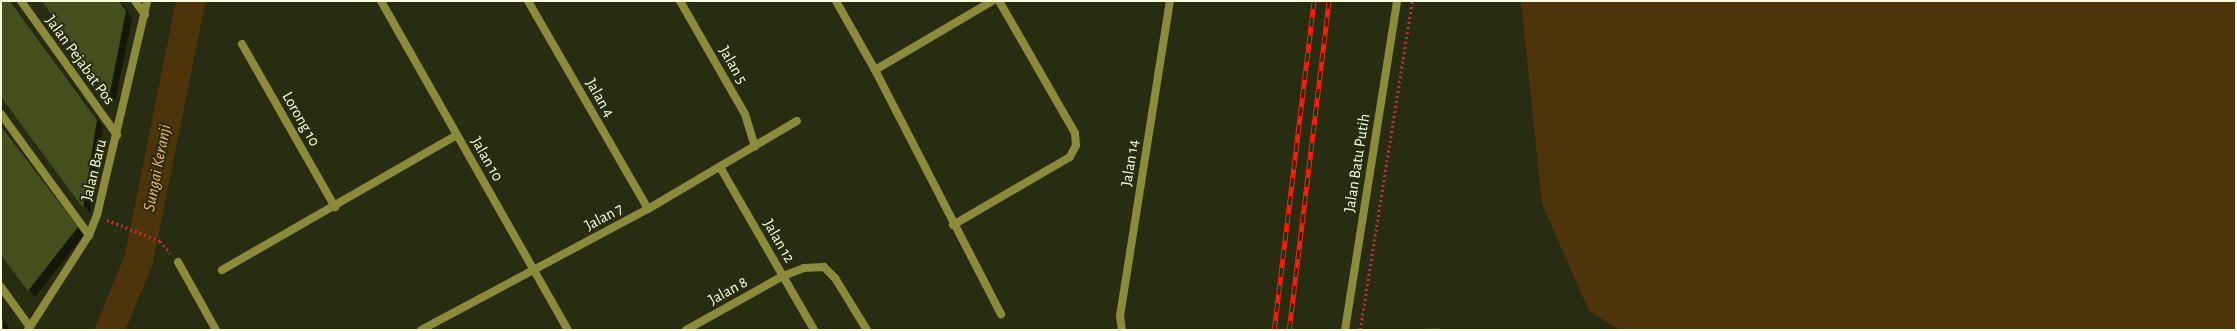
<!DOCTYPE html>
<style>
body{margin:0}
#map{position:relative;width:2237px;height:331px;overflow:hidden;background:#282d11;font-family:"Alegreya Sans",sans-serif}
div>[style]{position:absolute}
.water>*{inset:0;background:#4d340a}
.shadow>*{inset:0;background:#0007}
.river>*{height:29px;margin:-14.5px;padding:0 14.5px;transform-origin:14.5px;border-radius:14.5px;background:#4d340a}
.building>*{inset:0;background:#454e1d}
.path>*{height:2.5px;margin-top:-1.25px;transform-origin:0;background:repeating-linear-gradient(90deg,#c12f39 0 2px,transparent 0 5px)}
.service>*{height:8px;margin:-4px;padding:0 4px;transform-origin:4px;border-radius:4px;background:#8a8c3c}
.minor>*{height:8px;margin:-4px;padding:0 4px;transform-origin:4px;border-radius:4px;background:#8a8c3c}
.rail>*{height:4.5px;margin-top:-2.25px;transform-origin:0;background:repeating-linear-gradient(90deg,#282d11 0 9px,#ff1f09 0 18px);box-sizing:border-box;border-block:1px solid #ff1f09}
span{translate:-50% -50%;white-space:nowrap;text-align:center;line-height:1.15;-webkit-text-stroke:4px #282d11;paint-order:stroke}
.street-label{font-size:16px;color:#fbffdd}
.water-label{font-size:17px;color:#ffae6b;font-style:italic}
.frame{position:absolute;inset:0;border:2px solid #fbffdd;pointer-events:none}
</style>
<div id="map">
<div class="water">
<div style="clip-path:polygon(1521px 1px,2236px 1px,2236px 330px,1620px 330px,1589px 311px,1542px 204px)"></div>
</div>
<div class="shadow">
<div style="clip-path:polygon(1px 1px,11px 1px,103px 127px,90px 213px,1px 96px)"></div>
<div style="clip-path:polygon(43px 1px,121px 1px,132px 19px,115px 102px)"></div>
<div style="clip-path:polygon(1px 125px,84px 235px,35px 297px,1px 253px)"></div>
<div style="clip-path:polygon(1px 316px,9px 327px,9px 330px,1px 330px)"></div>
</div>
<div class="river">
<div style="left:109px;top:330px;width:76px;rotate:-67.5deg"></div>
<div style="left:138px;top:260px;width:264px;rotate:-78.6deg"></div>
</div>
<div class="building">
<div style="clip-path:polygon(1px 1px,10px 1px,97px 120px,83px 208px,1px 97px)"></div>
<div style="clip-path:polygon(42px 1px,119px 1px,126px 11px,109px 97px)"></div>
<div style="clip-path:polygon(1px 126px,78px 227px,28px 291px,1px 255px)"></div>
<div style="clip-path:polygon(1px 318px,3px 320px,3px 330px,1px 330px)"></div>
<div style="clip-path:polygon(1437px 328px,1445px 330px,1424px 330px,1424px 329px)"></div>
</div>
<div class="path">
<div style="left:107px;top:220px;width:57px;rotate:21.6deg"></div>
<div style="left:160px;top:241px;width:16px;rotate:50deg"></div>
<div style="left:1360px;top:330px;width:333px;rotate:-81deg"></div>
</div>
<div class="service">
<div style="left:135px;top:1px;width:17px;rotate:54deg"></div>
<div style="left:1px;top:114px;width:150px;rotate:54deg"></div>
</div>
<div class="minor">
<div style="left:21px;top:1px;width:165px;rotate:54.4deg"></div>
<div style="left:381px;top:1px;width:378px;rotate:60.4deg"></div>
<div style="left:528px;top:1px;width:240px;rotate:60deg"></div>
<div style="left:680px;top:1px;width:130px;rotate:60.1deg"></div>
<div style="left:745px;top:114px;width:34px;rotate:73deg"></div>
<div style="left:836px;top:1px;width:79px;rotate:60.5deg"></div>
<div style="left:875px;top:70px;width:275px;rotate:62.7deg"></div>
<div style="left:242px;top:44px;width:188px;rotate:60.3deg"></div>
<div style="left:875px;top:70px;width:136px;rotate:-30.5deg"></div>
<div style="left:720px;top:167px;width:188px;rotate:60deg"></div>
<div style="left:953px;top:225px;width:135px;rotate:-30.2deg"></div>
<div style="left:1070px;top:157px;width:13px;rotate:-63deg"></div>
<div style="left:1076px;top:145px;width:12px;rotate:-95deg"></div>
<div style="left:1075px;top:133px;width:152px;rotate:-119.9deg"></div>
<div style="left:178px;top:262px;width:78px;rotate:60.8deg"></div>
<div style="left:222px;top:270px;width:271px;rotate:-29.9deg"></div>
<div style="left:1px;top:287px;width:49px;rotate:54.1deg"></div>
<div style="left:28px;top:330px;width:113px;rotate:-57.3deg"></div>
<div style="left:89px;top:235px;width:22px;rotate:-68deg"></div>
<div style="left:97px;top:215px;width:220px;rotate:-76.8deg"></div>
<div style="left:421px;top:330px;width:257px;rotate:-28.1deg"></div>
<div style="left:648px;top:209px;width:173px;rotate:-30.6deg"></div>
<div style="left:686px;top:330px;width:111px;rotate:-29.1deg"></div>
<div style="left:783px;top:276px;width:22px;rotate:-21deg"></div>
<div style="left:804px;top:268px;width:20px;rotate:-3deg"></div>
<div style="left:824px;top:267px;width:16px;rotate:45deg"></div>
<div style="left:835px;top:278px;width:61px;rotate:58.4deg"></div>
<div style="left:1122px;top:330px;width:14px;rotate:-98deg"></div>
<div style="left:1120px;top:316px;width:319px;rotate:-81deg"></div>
<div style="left:1345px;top:330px;width:333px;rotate:-81deg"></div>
</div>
<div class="rail">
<div style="left:1274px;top:330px;width:331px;rotate:-83.1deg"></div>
<div style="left:1289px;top:330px;width:331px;rotate:-83.1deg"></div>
</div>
<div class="street-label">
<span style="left:80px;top:60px;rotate:54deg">Jalan Pejabat Pos</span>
<span style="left:733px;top:65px;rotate:60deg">Jalan 5</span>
<span style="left:600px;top:98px;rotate:60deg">Jalan 4</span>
<span style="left:301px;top:119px;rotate:60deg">Lorong 10</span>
<span style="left:487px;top:159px;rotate:60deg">Jalan 10</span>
<span style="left:1130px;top:163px;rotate:-81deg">Jalan 14</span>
<span style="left:1357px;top:163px;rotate:-81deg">Jalan Batu Putih</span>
<span style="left:94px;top:170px;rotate:-76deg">Jalan Baru</span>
<span style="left:604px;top:217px;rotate:-28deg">Jalan 7</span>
<span style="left:779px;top:241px;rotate:60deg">Jalan 12</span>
<span style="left:728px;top:291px;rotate:-29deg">Jalan 8</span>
</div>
<div class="water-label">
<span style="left:157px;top:168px;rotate:-79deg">Sungai Keranji</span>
</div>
<div class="frame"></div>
</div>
